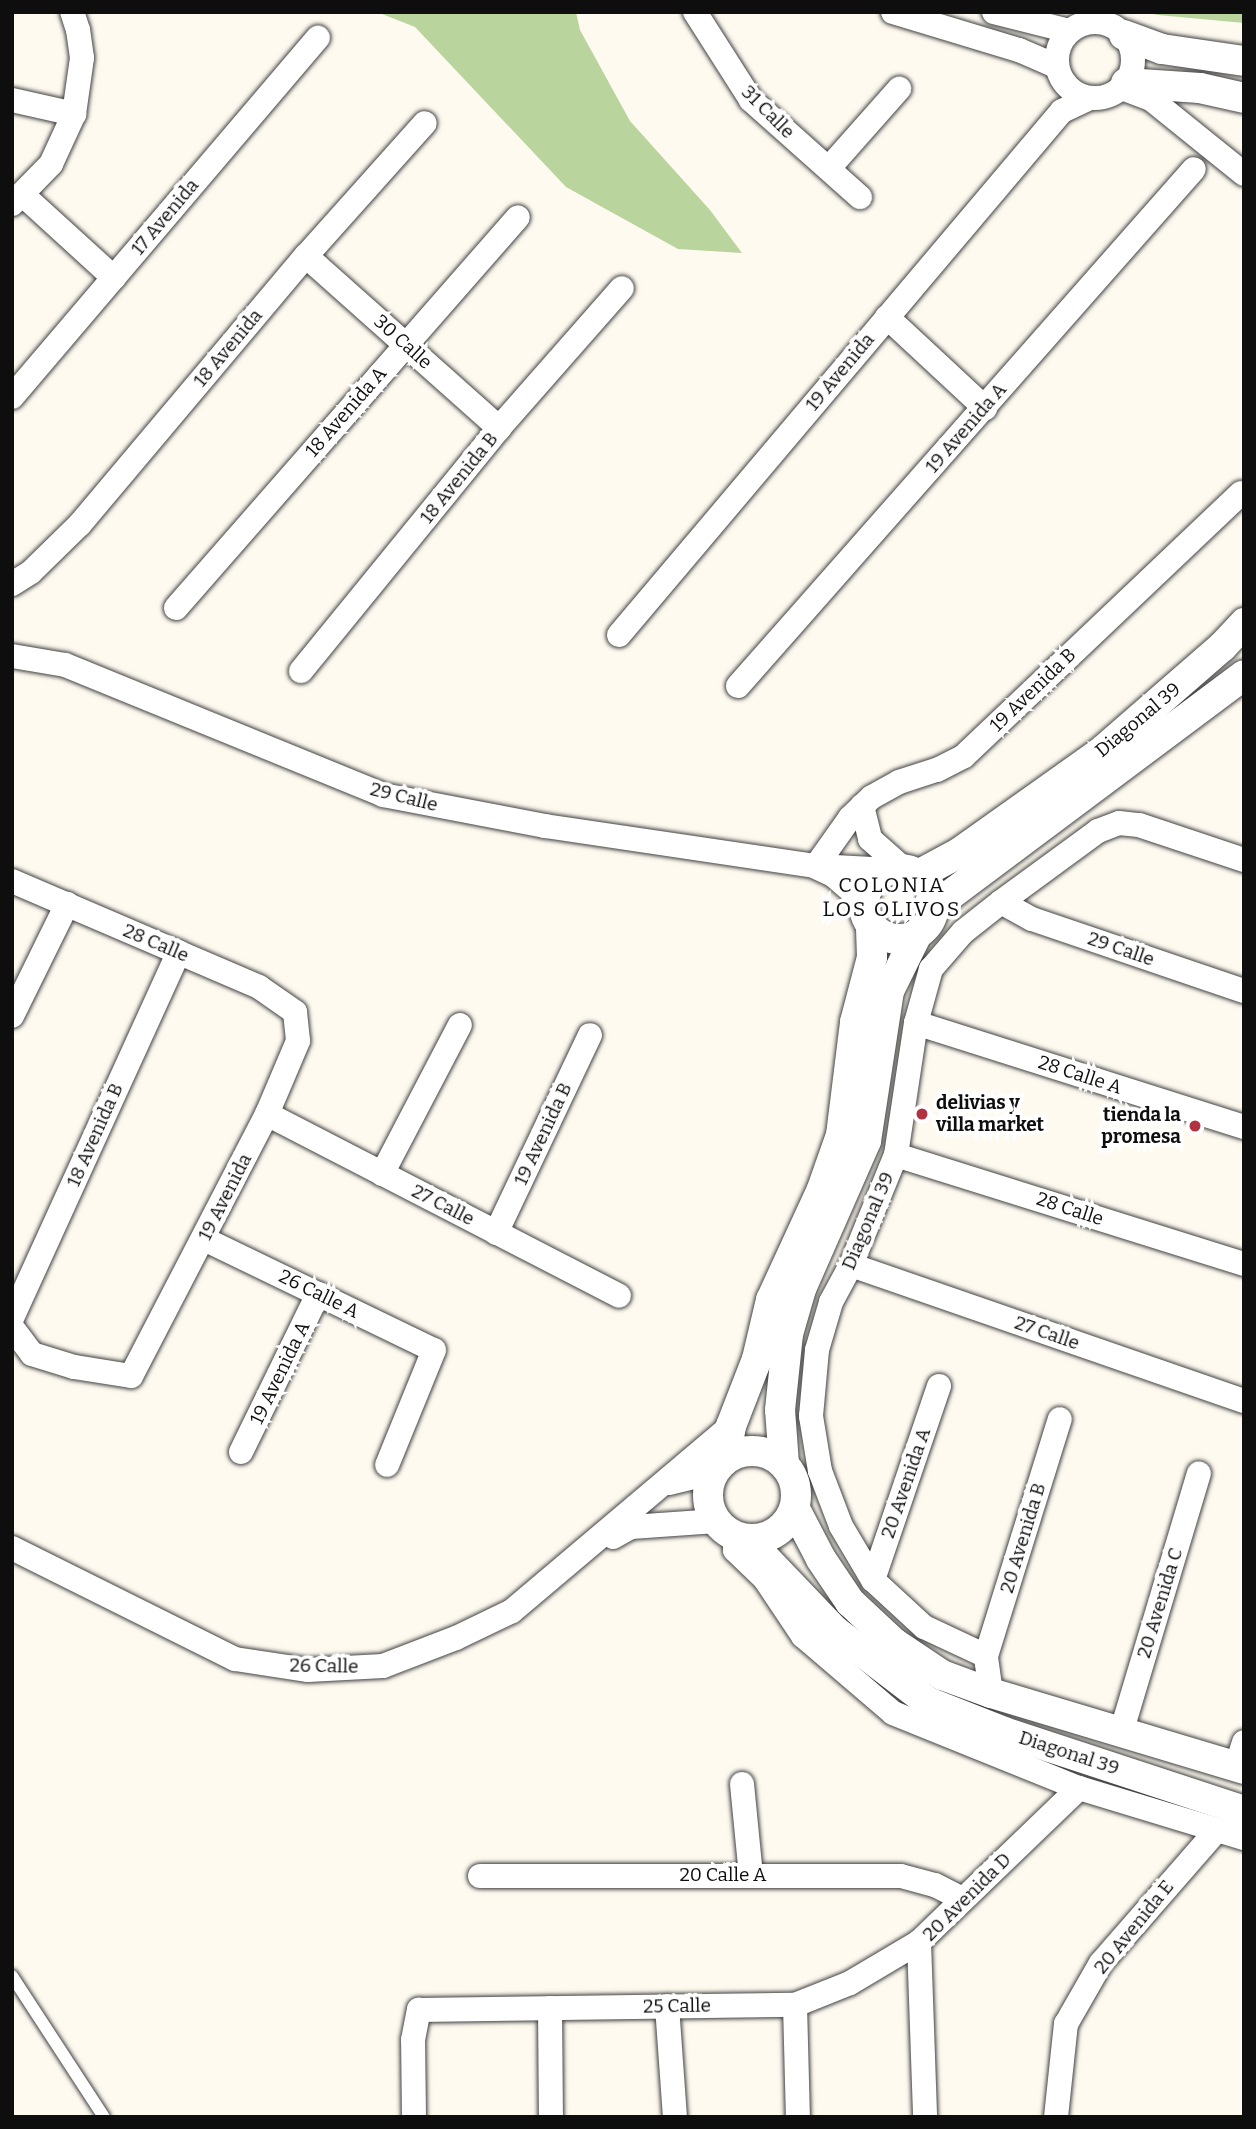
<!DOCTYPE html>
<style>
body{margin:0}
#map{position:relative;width:1256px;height:2129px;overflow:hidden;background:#fefaf0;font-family:Bitter,serif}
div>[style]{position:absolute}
.forest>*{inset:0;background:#b9d49d}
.roads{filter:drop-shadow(0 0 2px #414141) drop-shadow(0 0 2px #414141)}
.service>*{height:12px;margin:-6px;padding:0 6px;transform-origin:6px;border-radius:6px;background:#fff}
.minor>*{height:24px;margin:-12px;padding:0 12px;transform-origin:12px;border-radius:12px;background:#fff}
.minor>.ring{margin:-12px;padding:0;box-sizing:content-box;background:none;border:24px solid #fff;border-radius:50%}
.tertiary>*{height:30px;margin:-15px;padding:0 15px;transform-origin:15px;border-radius:15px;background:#fff}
.tertiary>.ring{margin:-15px;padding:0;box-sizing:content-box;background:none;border:30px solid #fff;border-radius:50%}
.dots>*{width:19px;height:19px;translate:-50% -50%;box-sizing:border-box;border:4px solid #fff;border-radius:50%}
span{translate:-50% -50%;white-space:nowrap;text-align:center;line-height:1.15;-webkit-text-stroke:7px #fff;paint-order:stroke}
.street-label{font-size:19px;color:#0e0e0e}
.poi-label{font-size:19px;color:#0e0e0e;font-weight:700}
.left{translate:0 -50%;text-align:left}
.right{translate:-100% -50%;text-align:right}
.neighbourhood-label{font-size:21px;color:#0e0e0e;letter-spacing:2px}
.frame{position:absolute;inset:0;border:14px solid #0e0e0e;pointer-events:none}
</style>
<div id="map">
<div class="forest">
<div style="clip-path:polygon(377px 12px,576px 12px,580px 30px,630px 121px,710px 210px,742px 253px,678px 249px,566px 187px,415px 27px)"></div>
<div style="clip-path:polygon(1144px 12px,1244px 12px,1244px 23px,1158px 15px)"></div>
</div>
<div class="roads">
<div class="service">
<div style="left:12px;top:1976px;width:168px;rotate:56.9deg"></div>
</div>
<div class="minor">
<div style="left:695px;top:12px;width:104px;rotate:57.5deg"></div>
<div style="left:751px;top:100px;width:146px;rotate:41.7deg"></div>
<div style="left:893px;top:12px;width:132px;rotate:16.8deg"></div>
<div style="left:1019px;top:50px;width:40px;rotate:23.4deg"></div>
<div style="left:994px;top:12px;width:77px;rotate:14.2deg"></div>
<div class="ring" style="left:1057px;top:22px;width:52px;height:52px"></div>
<div style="left:1122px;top:88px;width:31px;rotate:21deg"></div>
<div style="left:1151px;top:99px;width:119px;rotate:38.9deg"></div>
<div style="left:12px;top:100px;width:64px;rotate:12.7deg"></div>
<div style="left:829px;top:168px;width:106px;rotate:-48.5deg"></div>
<div style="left:23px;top:195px;width:123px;rotate:42.4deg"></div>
<div style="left:12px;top:204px;width:56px;rotate:-45.7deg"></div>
<div style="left:51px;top:164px;width:55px;rotate:-65.3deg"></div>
<div style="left:74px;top:114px;width:57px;rotate:-81.9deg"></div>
<div style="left:82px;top:58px;width:28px;rotate:-98deg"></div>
<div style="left:78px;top:30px;width:19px;rotate:-108deg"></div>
<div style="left:306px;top:256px;width:259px;rotate:41.7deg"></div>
<div style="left:887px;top:317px;width:134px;rotate:42.9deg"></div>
<div style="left:12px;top:397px;width:472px;rotate:-49.6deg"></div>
<div style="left:12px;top:584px;width:22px;rotate:-32deg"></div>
<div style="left:31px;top:572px;width:69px;rotate:-44.4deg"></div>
<div style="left:80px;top:524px;width:351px;rotate:-49.9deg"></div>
<div style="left:306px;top:256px;width:178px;rotate:-48.2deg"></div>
<div style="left:176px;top:608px;width:519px;rotate:-48.82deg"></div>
<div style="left:619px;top:635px;width:686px;rotate:-49.79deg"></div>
<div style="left:1062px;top:111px;width:31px;rotate:-25deg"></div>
<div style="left:12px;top:656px;width:54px;rotate:9.6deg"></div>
<div style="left:65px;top:665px;width:344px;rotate:22.2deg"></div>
<div style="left:383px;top:795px;width:165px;rotate:10.8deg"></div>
<div style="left:545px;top:826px;width:274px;rotate:8.4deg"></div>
<div style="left:816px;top:866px;width:75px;rotate:3.1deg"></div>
<div style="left:301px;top:671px;width:313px;rotate:-50.8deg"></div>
<div style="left:499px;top:428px;width:186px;rotate:-48.7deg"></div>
<div style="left:738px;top:686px;width:689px;rotate:-48.59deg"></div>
<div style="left:862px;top:806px;width:34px;rotate:76deg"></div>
<div style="left:870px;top:839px;width:47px;rotate:41.5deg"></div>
<div style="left:816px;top:866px;width:59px;rotate:-54.7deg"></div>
<div style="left:850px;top:818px;width:30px;rotate:-44deg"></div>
<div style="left:872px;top:797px;width:31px;rotate:-29deg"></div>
<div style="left:899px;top:782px;width:40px;rotate:-18deg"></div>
<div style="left:937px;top:770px;width:30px;rotate:-27deg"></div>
<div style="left:964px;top:756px;width:382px;rotate:-43.5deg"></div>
<div style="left:816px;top:867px;width:19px;rotate:25deg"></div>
<div style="left:833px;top:875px;width:29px;rotate:41deg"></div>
<div style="left:855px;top:894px;width:18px;rotate:61deg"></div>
<div style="left:12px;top:881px;width:269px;rotate:23.2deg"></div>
<div style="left:259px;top:987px;width:44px;rotate:34.8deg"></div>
<div style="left:295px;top:1012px;width:29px;rotate:84deg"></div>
<div style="left:298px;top:1041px;width:79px;rotate:113deg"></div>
<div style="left:267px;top:1114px;width:295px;rotate:117.4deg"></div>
<div style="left:131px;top:1376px;width:58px;rotate:-171deg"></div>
<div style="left:74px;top:1367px;width:44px;rotate:-162.8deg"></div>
<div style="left:32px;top:1354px;width:34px;rotate:-127deg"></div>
<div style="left:1001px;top:902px;width:35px;rotate:29deg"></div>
<div style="left:1032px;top:919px;width:224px;rotate:18.8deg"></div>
<div style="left:12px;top:1016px;width:125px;rotate:-63.8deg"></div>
<div style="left:916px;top:1023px;width:344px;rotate:17.6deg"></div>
<div style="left:267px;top:1114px;width:396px;rotate:27.3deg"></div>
<div style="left:896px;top:1155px;width:365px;rotate:17.4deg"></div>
<div style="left:382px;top:1174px;width:168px;rotate:-62.4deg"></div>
<div style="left:496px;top:1233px;width:219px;rotate:-64.6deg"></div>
<div style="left:204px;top:1239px;width:255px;rotate:25.8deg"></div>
<div style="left:434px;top:1350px;width:124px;rotate:112.2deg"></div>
<div style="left:851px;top:1265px;width:416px;rotate:19.1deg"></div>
<div style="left:12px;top:1318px;width:402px;rotate:-65.5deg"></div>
<div style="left:241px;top:1452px;width:176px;rotate:-64deg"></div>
<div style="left:669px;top:1483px;width:46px;rotate:-13.7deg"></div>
<div style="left:736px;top:1536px;width:14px;rotate:94deg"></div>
<div style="left:735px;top:1550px;width:42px;rotate:44deg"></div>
<div style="left:765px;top:1579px;width:69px;rotate:56.3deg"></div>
<div style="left:803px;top:1636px;width:118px;rotate:40.5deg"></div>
<div style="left:893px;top:1713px;width:201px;rotate:22deg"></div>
<div style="left:1079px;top:1788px;width:172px;rotate:16.9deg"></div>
<div style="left:613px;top:1537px;width:21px;rotate:-29deg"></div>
<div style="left:631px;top:1527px;width:86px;rotate:-4deg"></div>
<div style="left:12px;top:1548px;width:249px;rotate:26.5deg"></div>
<div style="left:235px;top:1659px;width:74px;rotate:8.6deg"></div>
<div style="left:308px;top:1670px;width:75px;rotate:-3.1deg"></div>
<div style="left:383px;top:1666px;width:78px;rotate:-21deg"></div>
<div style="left:456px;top:1638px;width:62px;rotate:-25.7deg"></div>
<div style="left:512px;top:1611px;width:287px;rotate:-40.2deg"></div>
<div style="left:873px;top:1580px;width:205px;rotate:-71.2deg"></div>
<div style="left:986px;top:1656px;width:68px;rotate:-154.9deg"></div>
<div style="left:924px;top:1627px;width:69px;rotate:-137.3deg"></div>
<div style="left:873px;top:1580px;width:63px;rotate:-120.7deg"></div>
<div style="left:841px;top:1526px;width:59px;rotate:-110.9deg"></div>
<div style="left:820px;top:1471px;width:56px;rotate:-99.3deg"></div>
<div style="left:811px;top:1416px;width:66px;rotate:-84.8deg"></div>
<div style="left:817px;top:1350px;width:50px;rotate:-73.7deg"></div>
<div style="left:831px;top:1302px;width:42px;rotate:-61.6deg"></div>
<div style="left:851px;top:1265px;width:119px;rotate:-67.8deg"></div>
<div style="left:896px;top:1155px;width:134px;rotate:-81.4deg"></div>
<div style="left:916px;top:1023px;width:56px;rotate:-74.5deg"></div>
<div style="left:931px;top:969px;width:49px;rotate:-49.1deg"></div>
<div style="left:963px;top:932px;width:48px;rotate:-38.3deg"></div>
<div style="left:1001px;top:902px;width:120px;rotate:-36.2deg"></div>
<div style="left:1098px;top:831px;width:22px;rotate:-21deg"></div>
<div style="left:1119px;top:823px;width:20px;rotate:6deg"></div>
<div style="left:1139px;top:825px;width:111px;rotate:18.4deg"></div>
<div style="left:991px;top:1693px;width:37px;rotate:-98deg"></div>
<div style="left:986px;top:1656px;width:248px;rotate:-72.7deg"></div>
<div style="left:1121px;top:1733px;width:271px;rotate:-73.3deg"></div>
<div style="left:1236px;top:1767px;width:26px;rotate:-72deg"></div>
<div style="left:742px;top:1784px;width:91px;rotate:84.4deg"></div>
<div style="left:480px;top:1876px;width:421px"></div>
<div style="left:901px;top:1876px;width:35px;rotate:15deg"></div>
<div style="left:935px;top:1885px;width:30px;rotate:27deg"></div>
<div style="left:919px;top:1942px;width:175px;rotate:88deg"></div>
<div style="left:795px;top:2005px;width:112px;rotate:88.5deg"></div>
<div style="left:667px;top:2006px;width:111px;rotate:85.9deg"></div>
<div style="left:550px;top:2008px;width:109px;rotate:89.5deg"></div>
<div style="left:414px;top:2117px;width:77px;rotate:-90.7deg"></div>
<div style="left:413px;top:2040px;width:31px;rotate:-79deg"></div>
<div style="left:419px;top:2010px;width:376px;rotate:-0.8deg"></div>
<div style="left:795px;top:2005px;width:59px;rotate:-21.8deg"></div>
<div style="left:850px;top:1983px;width:80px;rotate:-30.7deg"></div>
<div style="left:919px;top:1942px;width:222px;rotate:-43.9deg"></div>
<div style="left:1056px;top:2117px;width:94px;rotate:-83.9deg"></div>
<div style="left:1066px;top:2024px;width:70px;rotate:-60.2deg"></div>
<div style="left:1101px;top:1963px;width:176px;rotate:-48.9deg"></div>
</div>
<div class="tertiary">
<div style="left:1124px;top:35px;width:40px;rotate:20.2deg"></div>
<div style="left:1162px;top:49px;width:83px;rotate:8.3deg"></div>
<div style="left:1126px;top:83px;width:74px;rotate:3.9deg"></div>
<div style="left:1200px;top:88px;width:45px;rotate:12.8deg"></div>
<div class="ring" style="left:864px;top:869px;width:40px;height:40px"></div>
<div style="left:918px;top:875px;width:47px;rotate:-28.2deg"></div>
<div style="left:959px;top:853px;width:174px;rotate:-35.4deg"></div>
<div style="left:1101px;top:752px;width:160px;rotate:-41deg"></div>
<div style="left:1222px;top:647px;width:33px;rotate:-47deg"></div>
<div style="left:934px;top:907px;width:387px;rotate:-36.8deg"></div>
<div class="ring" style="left:708px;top:1451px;width:58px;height:58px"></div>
<div style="left:725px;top:1460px;width:35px;rotate:-80deg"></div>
<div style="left:731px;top:1426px;width:72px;rotate:-68.8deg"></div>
<div style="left:757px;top:1359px;width:61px;rotate:-76.7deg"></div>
<div style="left:771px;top:1300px;width:122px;rotate:-65.3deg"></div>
<div style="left:822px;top:1189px;width:57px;rotate:-70.6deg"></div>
<div style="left:841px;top:1135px;width:114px;rotate:-82.9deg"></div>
<div style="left:855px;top:1022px;width:67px;rotate:-75.3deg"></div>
<div style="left:872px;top:957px;width:32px;rotate:-92deg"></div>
<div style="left:784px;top:1464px;width:54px;rotate:-94.2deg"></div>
<div style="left:780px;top:1410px;width:76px;rotate:-84deg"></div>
<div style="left:788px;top:1334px;width:47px;rotate:-73.9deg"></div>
<div style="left:801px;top:1289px;width:162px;rotate:-66.3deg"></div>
<div style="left:866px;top:1141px;width:152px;rotate:-81.3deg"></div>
<div style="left:889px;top:991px;width:64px;rotate:-63.8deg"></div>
<div style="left:795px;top:1509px;width:56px;rotate:62.5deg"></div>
<div style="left:821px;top:1559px;width:52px;rotate:56deg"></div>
<div style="left:850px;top:1602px;width:60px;rotate:43deg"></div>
<div style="left:894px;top:1643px;width:58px;rotate:33.7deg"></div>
<div style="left:942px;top:1675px;width:52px;rotate:20.2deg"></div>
<div style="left:991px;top:1693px;width:264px;rotate:16.7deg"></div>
<div style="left:747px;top:1539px;width:127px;rotate:46.3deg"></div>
<div style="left:835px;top:1631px;width:117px;rotate:37.4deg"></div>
<div style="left:928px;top:1702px;width:82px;rotate:21.5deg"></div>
<div style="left:1004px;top:1732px;width:253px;rotate:18.2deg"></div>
</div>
</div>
<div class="dots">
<div style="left:922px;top:1114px;background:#b13240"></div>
<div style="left:1195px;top:1126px;background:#b13240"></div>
</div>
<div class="street-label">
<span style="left:768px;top:112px;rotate:45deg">31 Calle</span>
<span style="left:165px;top:217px;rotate:-50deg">17 Avenida</span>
<span style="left:403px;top:342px;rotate:42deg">30 Calle</span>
<span style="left:228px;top:348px;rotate:-50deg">18 Avenida</span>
<span style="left:840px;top:372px;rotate:-50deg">19 Avenida</span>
<span style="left:346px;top:412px;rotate:-49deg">18 Avenida A</span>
<span style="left:966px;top:428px;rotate:-49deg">19 Avenida A</span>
<span style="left:459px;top:478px;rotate:-51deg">18 Avenida B</span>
<span style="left:1033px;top:690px;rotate:-44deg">19 Avenida B</span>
<span style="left:1138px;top:720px;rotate:-40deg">Diagonal 39</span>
<span style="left:404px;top:797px;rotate:14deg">29 Calle</span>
<span style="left:156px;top:943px;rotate:23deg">28 Calle</span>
<span style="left:1121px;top:949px;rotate:19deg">29 Calle</span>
<span style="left:1080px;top:1075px;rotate:18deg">28 Calle A</span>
<span style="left:543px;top:1134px;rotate:-65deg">19 Avenida B</span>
<span style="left:95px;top:1135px;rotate:-66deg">18 Avenida B</span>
<span style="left:225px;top:1197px;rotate:-63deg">19 Avenida</span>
<span style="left:443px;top:1205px;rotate:27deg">27 Calle</span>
<span style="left:1070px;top:1209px;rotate:18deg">28 Calle</span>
<span style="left:868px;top:1221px;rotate:-67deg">Diagonal 39</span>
<span style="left:319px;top:1294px;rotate:26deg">26 Calle A</span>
<span style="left:1047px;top:1333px;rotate:19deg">27 Calle</span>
<span style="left:280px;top:1373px;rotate:-64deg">19 Avenida A</span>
<span style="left:906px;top:1483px;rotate:-71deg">20 Avenida A</span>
<span style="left:1023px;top:1538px;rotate:-73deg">20 Avenida B</span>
<span style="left:1160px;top:1603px;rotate:-73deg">20 Avenida C</span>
<span style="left:324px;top:1666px;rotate:1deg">26 Calle</span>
<span style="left:1069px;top:1753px;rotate:18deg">Diagonal 39</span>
<span style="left:723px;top:1875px">20 Calle A</span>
<span style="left:967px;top:1897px;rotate:-45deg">20 Avenida D</span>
<span style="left:1134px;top:1927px;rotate:-51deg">20 Avenida E</span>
<span style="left:677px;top:2006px;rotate:-1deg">25 Calle</span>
</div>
<div class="poi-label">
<span class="left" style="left:936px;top:1114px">delivias y<br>villa market</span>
<span class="right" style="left:1181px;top:1126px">tienda la<br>promesa</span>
</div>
<div class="neighbourhood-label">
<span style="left:892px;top:897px">COLONIA<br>LOS OLIVOS</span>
</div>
<div class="frame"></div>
</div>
